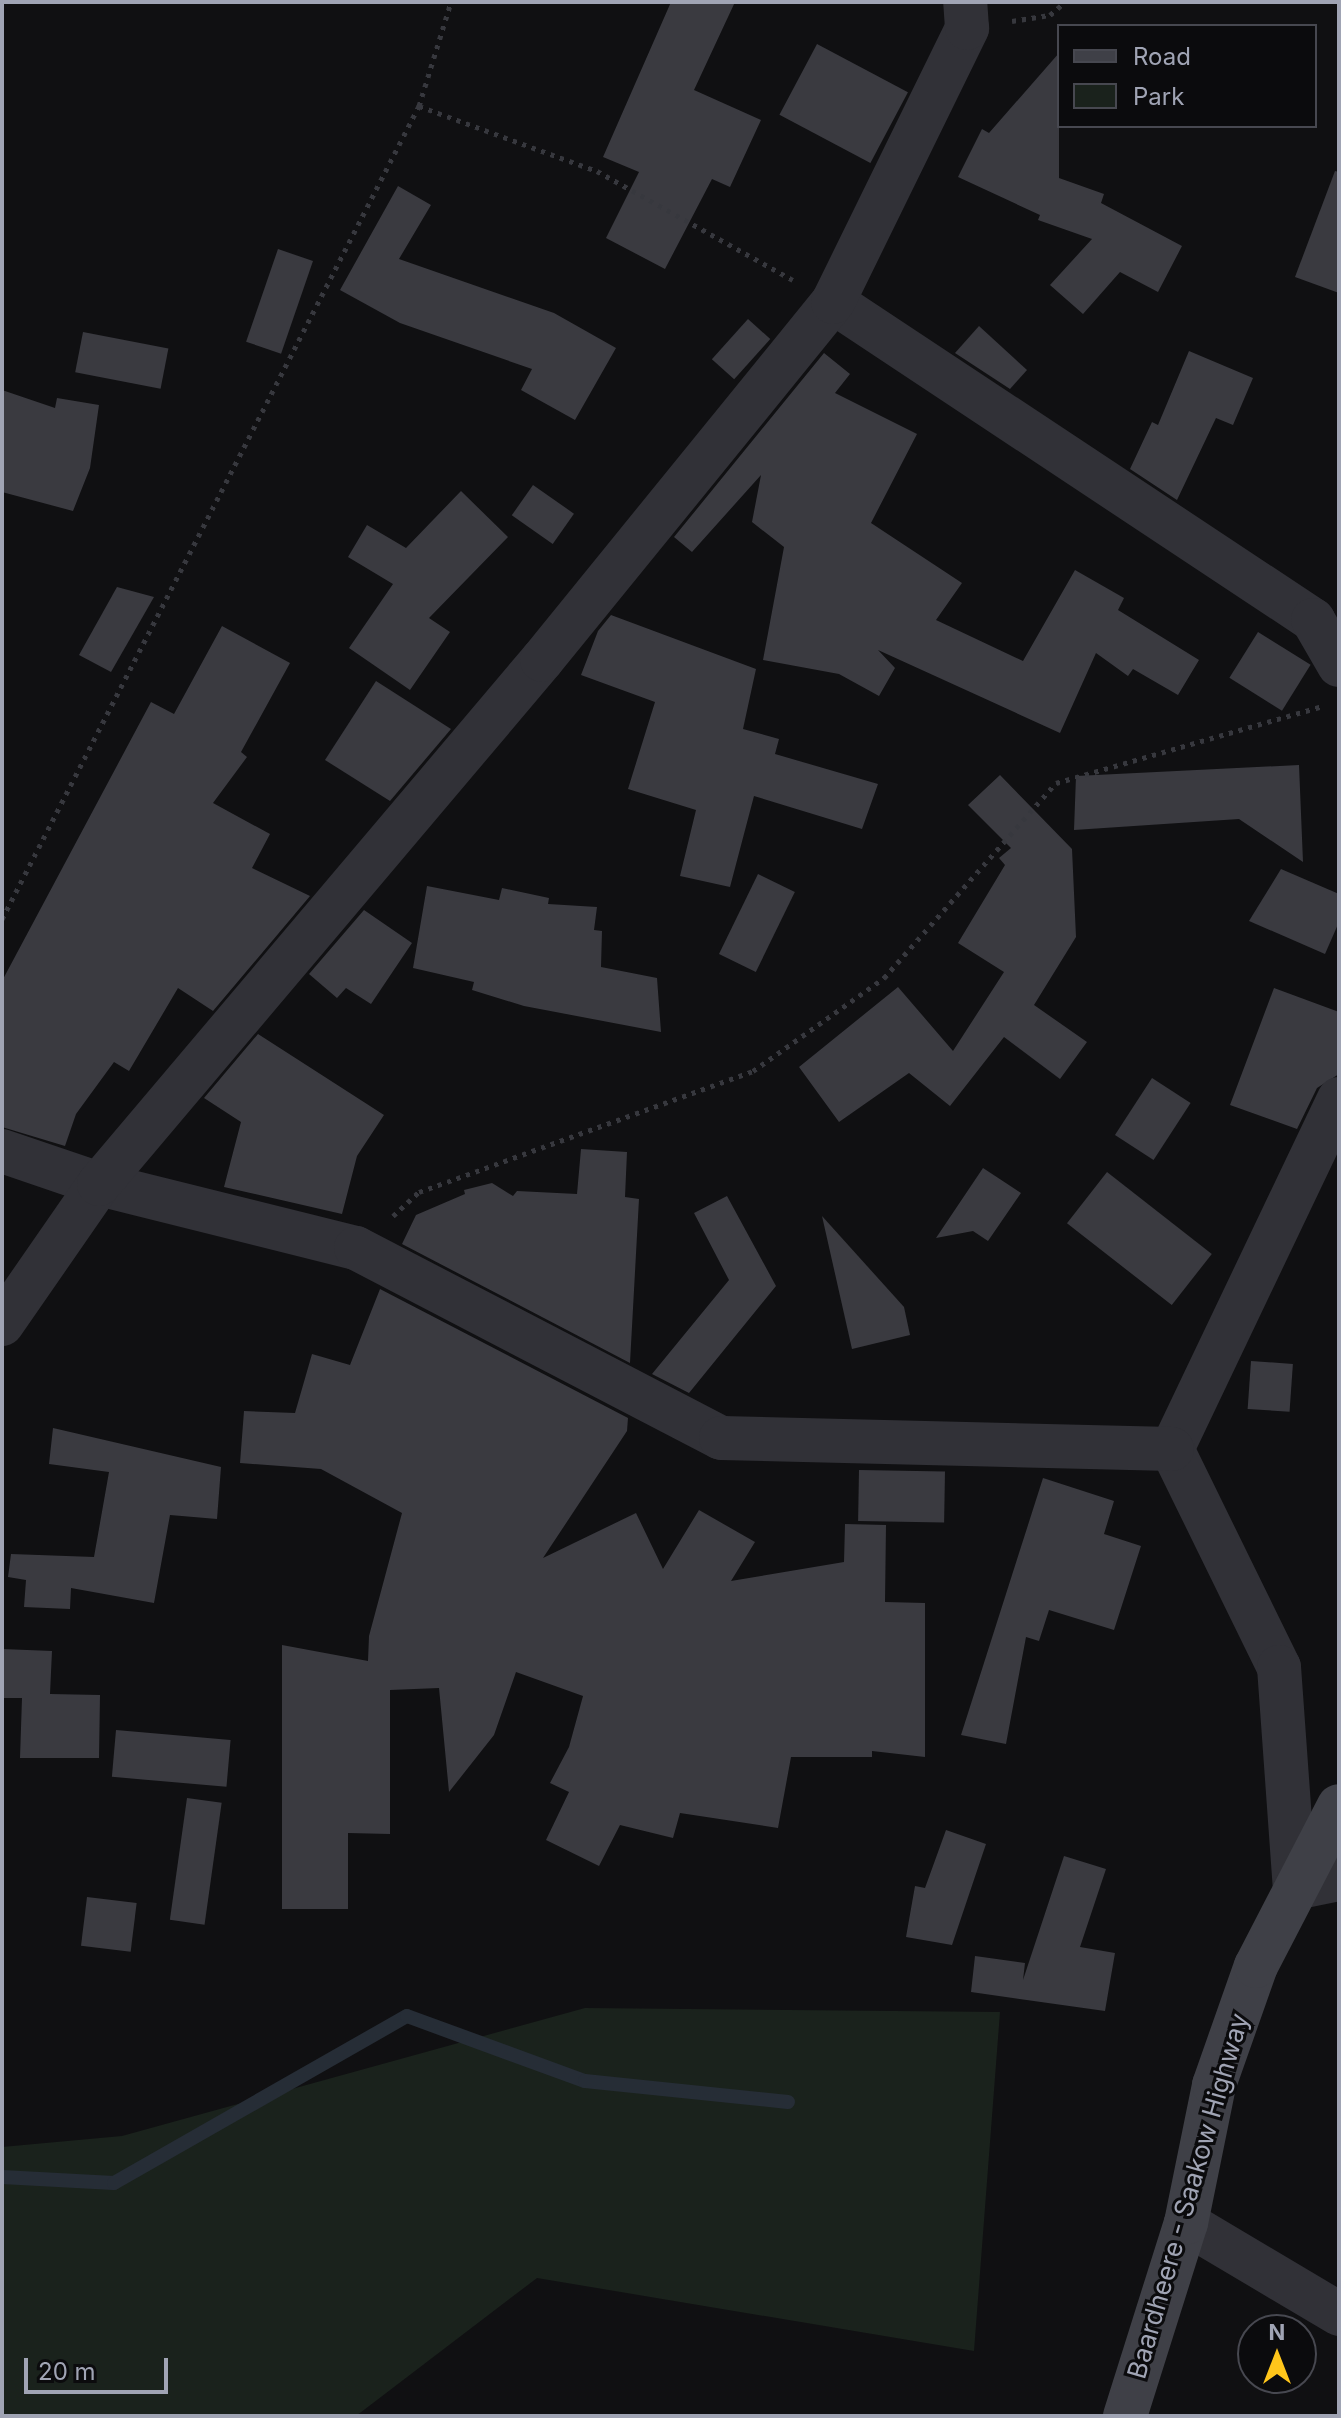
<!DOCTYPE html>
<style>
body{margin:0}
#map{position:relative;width:1341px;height:2418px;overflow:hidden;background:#101012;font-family:Inter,sans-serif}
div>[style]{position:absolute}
.green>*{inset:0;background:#1a221c}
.stream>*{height:14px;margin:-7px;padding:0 7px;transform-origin:7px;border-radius:7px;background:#262d36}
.building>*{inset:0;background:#3a3a40;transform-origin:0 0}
.path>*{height:5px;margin-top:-2.5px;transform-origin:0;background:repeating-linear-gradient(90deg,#37383e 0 4px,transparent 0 10px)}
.street>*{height:44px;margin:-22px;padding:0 22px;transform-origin:22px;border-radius:22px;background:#313137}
.secondary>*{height:44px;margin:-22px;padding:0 22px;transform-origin:22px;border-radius:22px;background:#3f4047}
span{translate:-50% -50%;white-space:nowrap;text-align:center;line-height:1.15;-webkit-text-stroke:6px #0b0b0d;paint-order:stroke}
.street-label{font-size:26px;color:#a0a4b4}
.frame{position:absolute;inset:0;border:4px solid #a0a4b4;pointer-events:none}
.legend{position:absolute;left:1057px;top:24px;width:260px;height:104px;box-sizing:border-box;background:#0b0b0d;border:2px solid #474850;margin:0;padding:10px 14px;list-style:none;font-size:24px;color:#a0a4b4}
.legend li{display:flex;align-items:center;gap:16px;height:40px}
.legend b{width:40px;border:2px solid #474850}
.north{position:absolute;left:1237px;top:2314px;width:80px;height:80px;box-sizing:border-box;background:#0b0b0d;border:2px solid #474850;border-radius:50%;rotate:0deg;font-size:22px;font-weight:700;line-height:32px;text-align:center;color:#a0a4b4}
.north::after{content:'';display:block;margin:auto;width:28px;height:36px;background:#ffc61b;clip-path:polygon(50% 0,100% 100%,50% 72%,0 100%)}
.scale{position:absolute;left:24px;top:2358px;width:144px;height:36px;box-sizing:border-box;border:4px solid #a0a4b4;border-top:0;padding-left:10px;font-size:24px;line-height:28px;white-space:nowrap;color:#a0a4b4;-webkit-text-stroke:6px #0b0b0d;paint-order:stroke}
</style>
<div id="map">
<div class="green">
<div style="clip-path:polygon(585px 2008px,1000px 2012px,974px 2351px,537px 2278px,356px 2416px,2px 2416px,2px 2147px,122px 2136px)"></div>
</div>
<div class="stream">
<div style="left:2px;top:2177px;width:112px;rotate:3.1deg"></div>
<div style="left:114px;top:2183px;width:337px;rotate:-29.7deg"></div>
<div style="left:407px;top:2016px;width:189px;rotate:20.1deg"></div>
<div style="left:585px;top:2081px;width:204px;rotate:5.9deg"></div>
</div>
<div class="building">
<div style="clip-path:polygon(671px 2px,735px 2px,694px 90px,761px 120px,730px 187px,712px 179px,665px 269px,606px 238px,639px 172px,603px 157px)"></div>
<div style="left:817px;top:44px;width:103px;height:80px;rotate:28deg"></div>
<div style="clip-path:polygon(1059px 53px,1059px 178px,1104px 194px,1101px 203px,1182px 246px,1158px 292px,1120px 272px,1083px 314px,1050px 285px,1092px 239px,1038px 220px,1040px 215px,958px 177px,982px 129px,989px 133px)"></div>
<div style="clip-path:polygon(1335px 171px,1339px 172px,1339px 293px,1295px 277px)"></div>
<div style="clip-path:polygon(398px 186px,431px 205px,399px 259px,554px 313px,616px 348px,575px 420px,521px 390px,532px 369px,400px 323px,340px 290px)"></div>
<div style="left:278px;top:249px;width:37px;height:98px;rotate:19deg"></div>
<div style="left:748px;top:319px;width:30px;height:54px;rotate:42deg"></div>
<div style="clip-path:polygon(979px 326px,1027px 370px,1010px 389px,955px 353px)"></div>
<div style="left:83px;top:332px;width:87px;height:41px;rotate:11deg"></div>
<div style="clip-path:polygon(1189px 351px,1253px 378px,1233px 425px,1216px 418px,1177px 500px,1130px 469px,1152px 422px,1158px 425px)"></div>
<div style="clip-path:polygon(824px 353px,850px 374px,835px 393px,917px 434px,871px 523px,962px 583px,936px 620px,1023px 661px,1075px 570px,1124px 598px,1118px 610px,1199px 660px,1178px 695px,1133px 669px,1128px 676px,1096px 653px,1060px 733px,878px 650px,895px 668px,879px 696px,839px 674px,763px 660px,784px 547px,752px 522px,761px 475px,692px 552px,674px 537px)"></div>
<div style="clip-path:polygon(2px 390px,55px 408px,57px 398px,99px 405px,90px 468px,73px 511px,2px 492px)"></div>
<div style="left:533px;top:485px;width:50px;height:37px;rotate:35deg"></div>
<div style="clip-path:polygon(461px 491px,508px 537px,429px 618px,450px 632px,410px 690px,349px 648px,393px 584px,348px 557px,367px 525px,406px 548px)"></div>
<div style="clip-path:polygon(117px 587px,154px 597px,111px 672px,79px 655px)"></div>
<div style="clip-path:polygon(611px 615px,756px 669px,743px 729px,779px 739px,775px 754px,878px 784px,862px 829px,754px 796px,730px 887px,680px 876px,696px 810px,628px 789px,655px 702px,581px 675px,598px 631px)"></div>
<div style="clip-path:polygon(222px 626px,290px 663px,241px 752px,247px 757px,213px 803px,270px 834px,252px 868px,310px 896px,213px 1011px,178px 988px,129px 1071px,114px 1062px,76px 1114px,65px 1146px,2px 1127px,2px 981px,151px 702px,174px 714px)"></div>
<div style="left:1258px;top:632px;width:62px;height:54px;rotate:32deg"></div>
<div style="clip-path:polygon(376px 681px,451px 729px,390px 801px,325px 760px)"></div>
<div style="clip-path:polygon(1299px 765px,1303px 862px,1239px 819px,1074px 830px,1076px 776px)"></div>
<div style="clip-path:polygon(1000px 775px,1072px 849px,1076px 937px,1034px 1005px,1087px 1042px,1060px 1079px,1004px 1037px,950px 1106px,909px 1073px,839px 1122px,799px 1067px,898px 987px,953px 1051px,1004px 972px,958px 943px,1005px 865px,999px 858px,1011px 848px,968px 805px)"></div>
<div style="clip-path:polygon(1281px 869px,1339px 894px,1339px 922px,1325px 954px,1249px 921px)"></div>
<div style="left:758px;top:874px;width:41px;height:89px;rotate:26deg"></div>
<div style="clip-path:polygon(427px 886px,499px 900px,502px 888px,549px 898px,548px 904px,597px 907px,594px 930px,602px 931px,601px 967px,657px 978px,661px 1032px,524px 1006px,472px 990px,474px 982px,413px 968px)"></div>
<div style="clip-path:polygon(364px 910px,412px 943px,371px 1004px,346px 988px,337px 998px,309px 974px)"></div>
<div style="clip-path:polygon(1274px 988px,1339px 1012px,1339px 1074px,1317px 1088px,1297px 1129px,1230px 1105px)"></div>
<div style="clip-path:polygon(258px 1034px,384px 1115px,357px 1156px,342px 1214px,224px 1187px,241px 1122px,204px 1098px)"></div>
<div style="left:1152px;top:1078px;width:46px;height:68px;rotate:33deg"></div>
<div style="clip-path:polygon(581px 1149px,627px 1152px,625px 1197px,639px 1199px,630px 1363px,402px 1244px,416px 1215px,465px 1194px,464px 1190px,492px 1183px,513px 1196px,517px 1191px,577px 1194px)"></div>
<div style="clip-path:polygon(983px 1168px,1021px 1193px,988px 1241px,973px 1231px,936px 1238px)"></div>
<div style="left:1107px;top:1172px;width:133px;height:65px;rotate:38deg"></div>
<div style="clip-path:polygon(727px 1196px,776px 1286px,689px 1393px,652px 1374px,729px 1280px,694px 1213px)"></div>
<div style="clip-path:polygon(822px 1216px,904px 1307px,910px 1335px,852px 1349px)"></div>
<div style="clip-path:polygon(380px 1289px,628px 1418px,627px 1431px,543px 1558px,636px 1513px,663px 1569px,699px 1510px,755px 1542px,731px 1581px,844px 1562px,845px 1524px,886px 1525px,885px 1602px,925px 1603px,925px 1757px,872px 1751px,872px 1757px,791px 1757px,778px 1828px,680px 1813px,673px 1838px,620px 1825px,599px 1866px,546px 1840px,569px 1792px,550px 1783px,569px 1747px,583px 1696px,516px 1672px,494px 1735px,449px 1792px,439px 1688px,390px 1690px,390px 1834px,348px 1833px,348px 1909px,282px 1909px,282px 1645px,368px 1661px,369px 1636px,402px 1513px,321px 1469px,240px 1463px,244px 1411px,295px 1413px,312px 1354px,350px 1365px)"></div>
<div style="left:1251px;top:1361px;width:42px;height:48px;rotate:4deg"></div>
<div style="clip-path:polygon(53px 1428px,221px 1467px,217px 1519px,170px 1515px,154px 1603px,71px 1588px,70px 1609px,24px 1607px,26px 1580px,8px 1577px,11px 1554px,94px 1557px,109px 1472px,49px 1464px)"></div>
<div style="left:859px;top:1470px;width:86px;height:51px;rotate:1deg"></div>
<div style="clip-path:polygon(1043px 1478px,1114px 1501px,1104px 1534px,1141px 1546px,1114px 1630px,1049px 1610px,1039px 1641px,1026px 1637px,1006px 1744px,961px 1735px)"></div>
<div style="clip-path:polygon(2px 1649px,52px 1651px,50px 1694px,100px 1695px,99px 1758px,20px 1758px,22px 1698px,2px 1698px)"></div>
<div style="left:116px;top:1730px;width:115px;height:47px;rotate:5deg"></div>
<div style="left:187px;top:1798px;width:35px;height:123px;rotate:8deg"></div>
<div style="clip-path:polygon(946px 1830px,986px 1844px,952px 1945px,906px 1937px,915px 1886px,925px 1888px)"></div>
<div style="clip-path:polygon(1064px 1856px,1106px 1869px,1080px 1947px,1115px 1953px,1105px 2011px,971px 1992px,975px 1956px,1025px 1963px,1023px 1980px)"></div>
<div style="left:87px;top:1897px;width:50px;height:49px;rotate:7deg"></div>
</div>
<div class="path">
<div style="left:1012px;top:21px;width:38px;rotate:-9deg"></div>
<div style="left:1050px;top:15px;width:20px;rotate:-41deg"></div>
<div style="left:419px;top:106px;width:189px;rotate:20.1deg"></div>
<div style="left:597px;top:171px;width:224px;rotate:29.1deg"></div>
<div style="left:2px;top:919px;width:914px;rotate:-62.85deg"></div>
<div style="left:419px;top:106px;width:109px;rotate:-72.9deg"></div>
<div style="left:393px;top:1216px;width:35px;rotate:-43deg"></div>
<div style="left:419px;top:1192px;width:355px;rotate:-19.9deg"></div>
<div style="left:753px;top:1071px;width:161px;rotate:-35.4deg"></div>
<div style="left:884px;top:978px;width:260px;rotate:-48.6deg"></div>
<div style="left:1056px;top:783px;width:275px;rotate:-16.1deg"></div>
</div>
<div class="street">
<div style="left:833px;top:302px;width:576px;rotate:33.52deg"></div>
<div style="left:1313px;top:620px;width:52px;rotate:60deg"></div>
<div style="left:1339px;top:1099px;width:388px;rotate:115.5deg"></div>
<div style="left:1172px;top:1449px;width:243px;rotate:63.9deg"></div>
<div style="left:1279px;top:1667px;width:222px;rotate:85.9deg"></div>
<div style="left:1295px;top:1888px;width:45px;rotate:-11.6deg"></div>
<div style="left:2px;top:1151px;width:102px;rotate:18.8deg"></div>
<div style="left:99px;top:1184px;width:265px;rotate:14deg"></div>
<div style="left:356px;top:1248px;width:411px;rotate:27.5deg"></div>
<div style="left:721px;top:1438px;width:451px;rotate:1.4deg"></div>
<div style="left:2px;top:1324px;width:170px;rotate:-55.3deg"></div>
<div style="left:99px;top:1184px;width:686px;rotate:-49.79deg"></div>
<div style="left:542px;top:660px;width:461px;rotate:-50.9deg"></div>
<div style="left:833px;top:302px;width:305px;rotate:-63.9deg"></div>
<div style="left:967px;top:28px;width:26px;rotate:-94deg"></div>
<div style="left:1186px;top:2223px;width:178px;rotate:30.7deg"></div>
</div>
<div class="secondary">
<div style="left:1125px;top:2416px;width:202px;rotate:-72.5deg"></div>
<div style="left:1186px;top:2223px;width:141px;rotate:-78.5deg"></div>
<div style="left:1214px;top:2085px;width:126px;rotate:-70.6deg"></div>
<div style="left:1256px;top:1966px;width:180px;rotate:-62.6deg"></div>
</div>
<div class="street-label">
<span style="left:1188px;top:2196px;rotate:-74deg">Baardheere - Saakow Highway</span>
</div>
<div class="frame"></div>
<ul class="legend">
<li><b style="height:10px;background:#3f4047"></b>Road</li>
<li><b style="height:22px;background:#1a221c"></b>Park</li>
</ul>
<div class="north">N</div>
<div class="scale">20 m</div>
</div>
